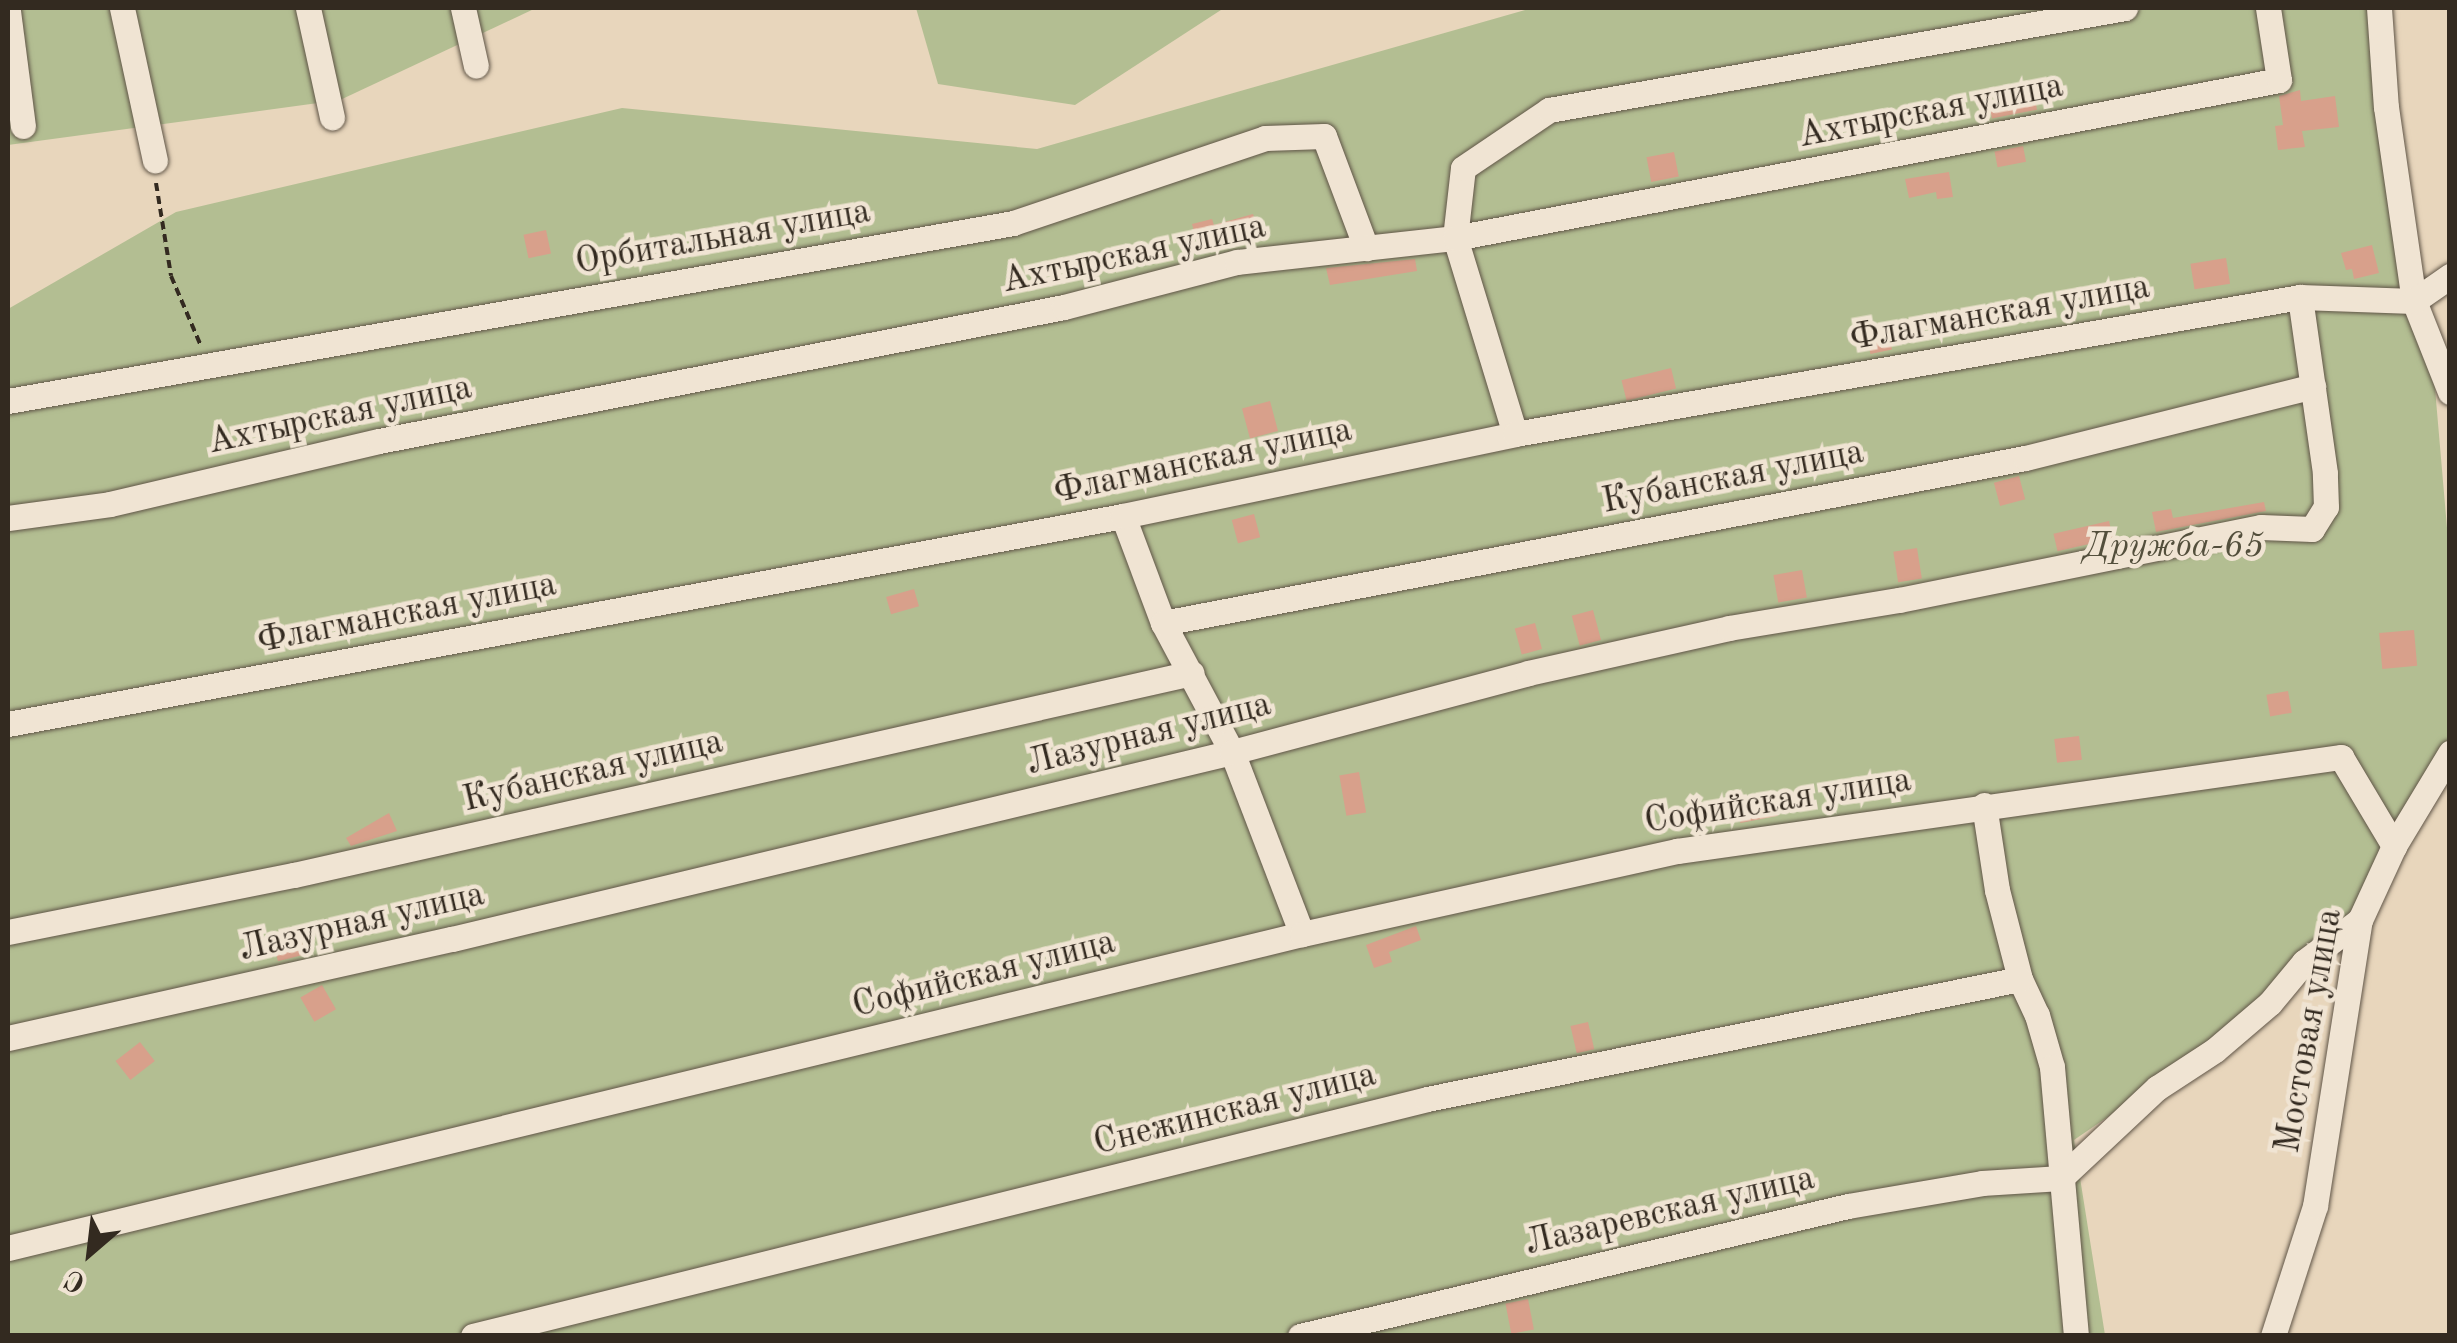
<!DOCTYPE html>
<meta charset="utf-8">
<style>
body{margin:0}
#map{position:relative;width:2457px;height:1343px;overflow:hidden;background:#e8d6bc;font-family:"Old Standard TT",serif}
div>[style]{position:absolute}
.green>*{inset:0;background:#b3be92}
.building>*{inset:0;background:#d8a08b;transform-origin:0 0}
.path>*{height:4px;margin-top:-2px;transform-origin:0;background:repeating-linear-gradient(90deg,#332a20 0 8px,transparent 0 13px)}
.roads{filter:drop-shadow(0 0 2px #605547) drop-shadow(0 0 2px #605547)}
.minor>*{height:25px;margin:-12.5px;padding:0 12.5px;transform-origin:12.5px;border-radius:12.5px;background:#f0e4d3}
span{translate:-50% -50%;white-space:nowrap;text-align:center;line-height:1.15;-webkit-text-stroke:9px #f0e4d3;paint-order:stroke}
.street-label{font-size:35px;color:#332a20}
.park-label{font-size:35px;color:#534f3c;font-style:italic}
.frame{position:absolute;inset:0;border:10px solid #332a20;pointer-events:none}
.north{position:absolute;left:40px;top:1203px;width:100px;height:100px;-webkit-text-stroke:8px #f0e4d3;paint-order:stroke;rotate:208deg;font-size:28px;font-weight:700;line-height:40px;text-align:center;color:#332a20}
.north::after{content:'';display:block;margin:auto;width:35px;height:45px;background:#332a20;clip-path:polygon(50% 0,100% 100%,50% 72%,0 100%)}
</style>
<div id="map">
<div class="green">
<div style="clip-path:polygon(8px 8px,536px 8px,340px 100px,8px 145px)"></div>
<div style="clip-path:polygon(916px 8px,1224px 8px,1075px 105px,938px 84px)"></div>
<div style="clip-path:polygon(1532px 8px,2369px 8px,2428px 307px,2449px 551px,2449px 753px,2308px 980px,2074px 1140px,2105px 1335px,8px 1335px,8px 309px,176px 212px,622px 108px,1037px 149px)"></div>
</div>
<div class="building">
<div style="clip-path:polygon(2300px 90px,2301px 101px,2335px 96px,2339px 127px,2302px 131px,2305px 147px,2278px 150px,2275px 126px,2283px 125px,2279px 96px)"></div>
<div style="left:2034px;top:94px;width:16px;height:46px;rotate:79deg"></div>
<div style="left:2023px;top:146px;width:16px;height:29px;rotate:79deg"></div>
<div style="left:1674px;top:152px;width:25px;height:28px;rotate:79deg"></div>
<div style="clip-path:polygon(1949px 172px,1953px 197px,1937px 199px,1936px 192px,1909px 198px,1905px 179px)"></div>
<div style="clip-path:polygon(1253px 214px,1261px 239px,1200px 253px,1192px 224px,1212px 219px,1214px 225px)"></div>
<div style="left:546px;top:230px;width:24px;height:23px;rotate:78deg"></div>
<div style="clip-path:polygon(2372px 245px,2379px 273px,2354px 279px,2352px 269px,2346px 270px,2341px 253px)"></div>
<div style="left:2226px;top:258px;width:26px;height:36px;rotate:81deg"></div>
<div style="clip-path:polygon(1415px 259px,1417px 271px,1330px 285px,1326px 268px)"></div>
<div style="left:1887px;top:326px;width:24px;height:22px;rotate:78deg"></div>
<div style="left:1671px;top:368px;width:21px;height:51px;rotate:76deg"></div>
<div style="left:1270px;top:401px;width:31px;height:29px;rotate:75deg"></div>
<div style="left:2019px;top:476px;width:24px;height:26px;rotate:75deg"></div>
<div style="clip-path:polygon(2264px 502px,2266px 511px,2156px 532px,2152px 512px,2171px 509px,2173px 518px)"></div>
<div style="left:1254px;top:514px;width:24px;height:23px;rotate:75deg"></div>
<div style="left:2109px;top:521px;width:18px;height:57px;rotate:77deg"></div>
<div style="left:1917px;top:548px;width:31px;height:24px;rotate:81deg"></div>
<div style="left:1802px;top:570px;width:28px;height:29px;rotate:80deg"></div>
<div style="left:914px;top:589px;width:18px;height:29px;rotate:74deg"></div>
<div style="left:1593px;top:610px;width:31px;height:22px;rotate:75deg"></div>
<div style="left:1535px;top:623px;width:27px;height:21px;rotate:75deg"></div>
<div style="left:2414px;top:630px;width:36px;height:35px;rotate:85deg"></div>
<div style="left:2288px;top:691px;width:22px;height:22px;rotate:80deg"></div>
<div style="left:2079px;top:736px;width:24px;height:25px;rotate:83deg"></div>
<div style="left:1359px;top:772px;width:41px;height:20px;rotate:80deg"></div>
<div style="left:1774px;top:796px;width:20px;height:38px;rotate:79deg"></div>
<div style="clip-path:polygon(389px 813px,397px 831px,351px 846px,346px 838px)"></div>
<div style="clip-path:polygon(1416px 926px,1421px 940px,1389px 952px,1392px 962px,1374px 968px,1366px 945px)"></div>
<div style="left:300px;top:934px;width:21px;height:28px;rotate:76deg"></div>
<div style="left:322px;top:985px;width:28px;height:25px;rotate:60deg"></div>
<div style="left:1588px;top:1022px;width:28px;height:18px;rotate:77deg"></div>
<div style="left:140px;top:1042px;width:24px;height:31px;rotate:52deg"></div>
<div style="left:1528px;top:1299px;width:31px;height:23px;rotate:79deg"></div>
</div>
<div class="path">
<div style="left:156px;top:183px;width:94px;rotate:80.8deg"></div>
<div style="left:171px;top:276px;width:76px;rotate:66.8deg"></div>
</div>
<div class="roads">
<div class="minor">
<div style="left:122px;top:8px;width:156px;rotate:77.8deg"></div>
<div style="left:308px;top:8px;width:112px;rotate:77.6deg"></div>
<div style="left:463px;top:8px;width:59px;rotate:77.4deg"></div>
<div style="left:2379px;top:8px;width:99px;rotate:86deg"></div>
<div style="left:2386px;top:107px;width:196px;rotate:81.8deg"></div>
<div style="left:2414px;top:301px;width:98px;rotate:68.4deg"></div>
<div style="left:8px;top:11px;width:116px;rotate:82.6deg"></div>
<div style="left:8px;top:401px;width:1021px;rotate:-10.04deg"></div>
<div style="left:1013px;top:223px;width:266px;rotate:-18.6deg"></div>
<div style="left:1265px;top:138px;width:59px;rotate:-1.9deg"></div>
<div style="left:1324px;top:136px;width:120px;rotate:69.4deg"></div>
<div style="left:1515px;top:434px;width:205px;rotate:-107deg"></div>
<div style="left:1455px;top:238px;width:70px;rotate:-83.5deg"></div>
<div style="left:1463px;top:168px;width:104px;rotate:-34deg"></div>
<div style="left:1549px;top:110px;width:585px;rotate:-10.04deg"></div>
<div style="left:1123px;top:516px;width:114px;rotate:69.5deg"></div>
<div style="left:1163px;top:623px;width:146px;rotate:61.9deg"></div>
<div style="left:1232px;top:752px;width:195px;rotate:69deg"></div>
<div style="left:8px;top:518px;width:103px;rotate:-7.8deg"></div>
<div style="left:110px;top:504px;width:276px;rotate:-13.2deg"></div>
<div style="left:379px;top:441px;width:698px;rotate:-11.07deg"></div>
<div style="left:1064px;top:307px;width:179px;rotate:-14.6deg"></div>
<div style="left:1237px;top:262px;width:219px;rotate:-6.3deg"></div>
<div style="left:1455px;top:238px;width:839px;rotate:-10.85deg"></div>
<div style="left:2279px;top:80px;width:73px;rotate:-98.7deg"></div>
<div style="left:1163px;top:623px;width:878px;rotate:-10.84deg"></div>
<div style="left:2025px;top:458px;width:297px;rotate:-14deg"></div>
<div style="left:8px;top:724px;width:1134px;rotate:-10.57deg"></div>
<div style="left:1123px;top:516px;width:400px;rotate:-11.8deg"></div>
<div style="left:1515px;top:434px;width:797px;rotate:-9.9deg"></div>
<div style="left:2300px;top:297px;width:114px;rotate:2deg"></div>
<div style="left:2414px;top:301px;width:44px;rotate:-34.8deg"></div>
<div style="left:1984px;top:805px;width:86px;rotate:81.3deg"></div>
<div style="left:1997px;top:890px;width:92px;rotate:75.5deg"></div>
<div style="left:2020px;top:979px;width:40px;rotate:65deg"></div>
<div style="left:2037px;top:1015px;width:54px;rotate:73.9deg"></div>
<div style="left:2052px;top:1067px;width:270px;rotate:84.9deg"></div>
<div style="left:8px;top:932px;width:292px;rotate:-11.3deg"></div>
<div style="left:294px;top:875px;width:920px;rotate:-12.68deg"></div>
<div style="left:8px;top:1038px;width:455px;rotate:-12.6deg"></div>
<div style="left:452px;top:939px;width:802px;rotate:-13.48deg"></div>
<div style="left:1232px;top:752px;width:306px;rotate:-14.9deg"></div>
<div style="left:1528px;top:673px;width:206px;rotate:-12.6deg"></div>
<div style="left:1729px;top:628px;width:172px;rotate:-9.4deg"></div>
<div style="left:1899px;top:600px;width:369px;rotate:-11.4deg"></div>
<div style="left:2261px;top:527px;width:51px;rotate:2.2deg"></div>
<div style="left:2312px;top:529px;width:26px;rotate:-58deg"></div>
<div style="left:2326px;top:507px;width:34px;rotate:-92deg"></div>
<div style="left:2325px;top:473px;width:178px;rotate:-98.1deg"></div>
<div style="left:8px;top:1248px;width:1332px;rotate:-13.64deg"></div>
<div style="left:1302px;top:934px;width:384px;rotate:-12.5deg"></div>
<div style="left:1677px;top:851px;width:671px;rotate:-8.06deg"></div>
<div style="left:2341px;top:757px;width:104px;rotate:59.2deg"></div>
<div style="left:473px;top:1336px;width:983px;rotate:-13.95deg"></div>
<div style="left:1427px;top:1099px;width:605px;rotate:-11.44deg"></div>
<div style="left:1300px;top:1336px;width:563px;rotate:-13.35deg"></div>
<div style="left:1848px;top:1206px;width:136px;rotate:-9.7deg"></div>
<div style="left:1982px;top:1183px;width:79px;rotate:-3.6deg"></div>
<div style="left:2061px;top:1178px;width:132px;rotate:-43.2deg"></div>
<div style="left:2157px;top:1088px;width:69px;rotate:-33.2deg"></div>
<div style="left:2215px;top:1050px;width:72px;rotate:-40.5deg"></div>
<div style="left:2270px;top:1003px;width:53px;rotate:-50.3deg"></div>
<div style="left:2304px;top:962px;width:70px;rotate:-36.9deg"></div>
<div style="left:2273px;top:1336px;width:137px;rotate:-72.1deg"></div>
<div style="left:2315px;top:1206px;width:290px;rotate:-81.1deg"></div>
<div style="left:2360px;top:920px;width:81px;rotate:-65.3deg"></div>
<div style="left:2394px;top:846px;width:109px;rotate:-58.9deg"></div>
</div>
</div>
<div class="street-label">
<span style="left:1931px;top:112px;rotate:-11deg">Ахтырская улица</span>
<span style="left:723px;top:238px;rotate:-10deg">Орбитальная улица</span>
<span style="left:1134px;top:255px;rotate:-12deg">Ахтырская улица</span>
<span style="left:2000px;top:314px;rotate:-10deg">Флагманская улица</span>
<span style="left:340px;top:416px;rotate:-12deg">Ахтырская улица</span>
<span style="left:1203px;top:462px;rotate:-12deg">Флагманская улица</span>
<span style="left:1733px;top:478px;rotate:-11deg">Кубанская улица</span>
<span style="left:407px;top:614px;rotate:-11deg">Флагманская улица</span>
<span style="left:1149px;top:735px;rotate:-14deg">Лазурная улица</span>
<span style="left:593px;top:772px;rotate:-13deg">Кубанская улица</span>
<span style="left:1778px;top:802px;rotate:-9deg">Софийская улица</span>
<span style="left:362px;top:923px;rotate:-13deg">Лазурная улица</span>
<span style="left:984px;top:975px;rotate:-14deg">Софийская улица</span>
<span style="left:2310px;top:1031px;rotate:-80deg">Мостовая улица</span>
<span style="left:1235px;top:1110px;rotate:-14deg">Снежинская улица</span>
<span style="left:1670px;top:1212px;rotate:-13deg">Лазаревская улица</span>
</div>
<div class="park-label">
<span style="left:2174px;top:547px">Дружба-65</span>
</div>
<div class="frame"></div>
<div class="north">С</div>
</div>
